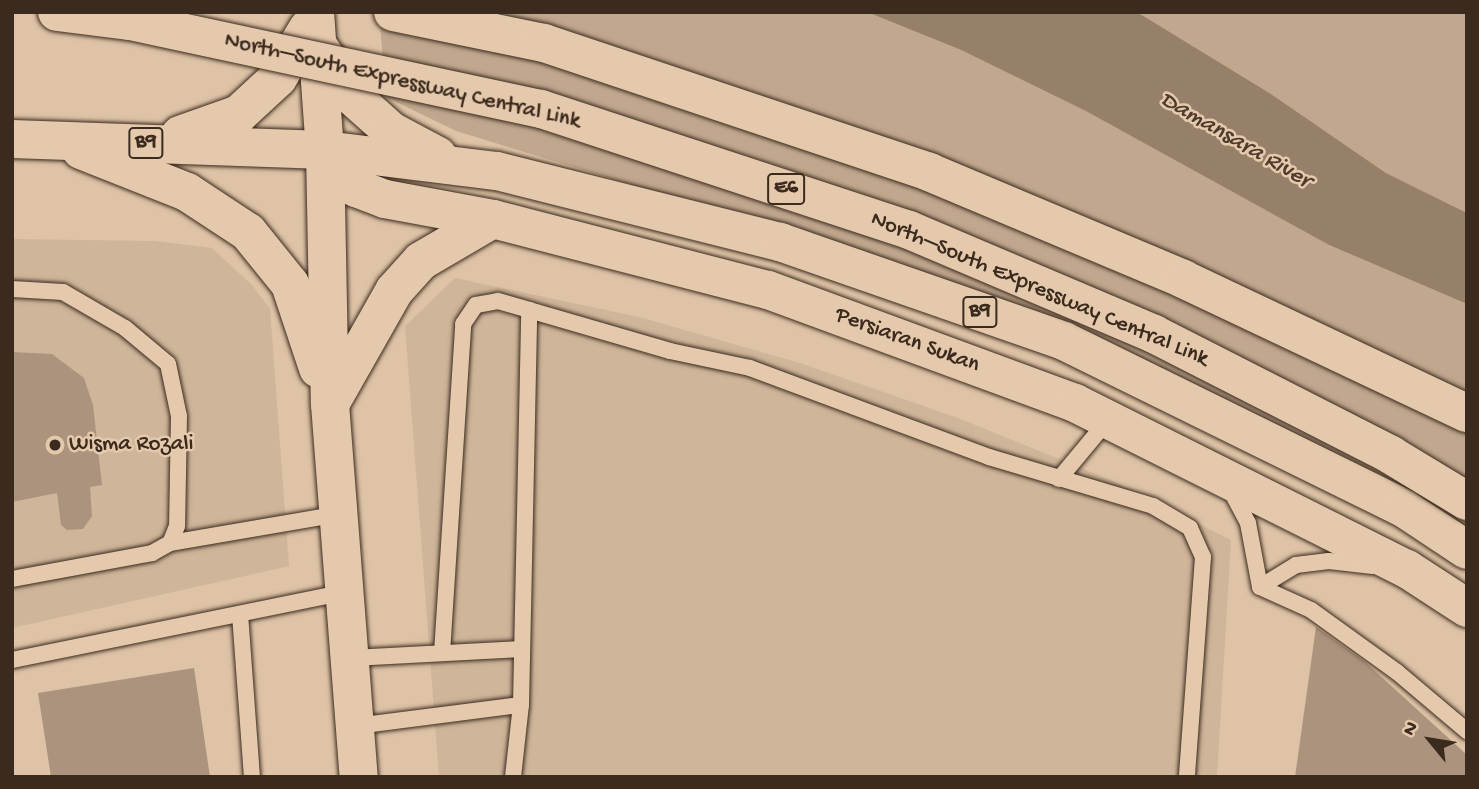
<!DOCTYPE html>
<meta charset="utf-8">
<style>
body{margin:0}
#map{position:relative;width:1479px;height:789px;overflow:hidden;background:#dec3a6;font-family:"Gochi Hand",sans-serif}
div>[style]{position:absolute}
.built>*{inset:0;background:#cfb59a}
.green>*{inset:0;background:#c0a78d}
.water>*{inset:0;background:#97806a}
.building>*{inset:0;background:#ab937d}
.roads{filter:drop-shadow(0 0 2px #3b2a1e) drop-shadow(0 0 2px #3b2a1e)}
.lane>*{height:16px;margin:-8px;padding:0 8px;transform-origin:8px;border-radius:8px;background:#e5c9ac}
.primary>*{height:38px;margin:-19px;padding:0 19px;transform-origin:19px;border-radius:19px;background:#e5c9ac}
.highway>*{height:38px;margin:-19px;padding:0 19px;transform-origin:19px;border-radius:19px;background:#e5c9ac}
.bridges{filter:drop-shadow(0 0 2px #3b2a1e) drop-shadow(0 0 2px #3b2a1e)}
.highway-bridge>*{height:38px;margin:-19px;padding:0 19px;transform-origin:19px;border-radius:19px;background:#e5c9ac}
.dots>*{width:19px;height:19px;translate:-50% -50%;box-sizing:border-box;border:4px solid #e5c9ac;border-radius:50%}
span{translate:-50% -50%;white-space:nowrap;text-align:center;line-height:1.15;-webkit-text-stroke:5px #e5c9ac;paint-order:stroke}
.shield-label span{padding:2px 5px;background:#e5c9ac;border:2px solid;border-radius:5px;-webkit-text-stroke-width:0}
.shield-label{font-size:21px;color:#3b2a1e;font-weight:700}
.street-label{font-size:23px;color:#3b2a1e}
.poi-label{font-size:23px;color:#3b2a1e}
.left{translate:0 -50%;text-align:left}
.water-label{font-size:24px;color:#4d3b2d;font-style:italic}
.frame{position:absolute;inset:0;border:14px solid #3b2a1e;pointer-events:none}
.north{position:absolute;left:1395px;top:705px;width:70px;height:70px;-webkit-text-stroke:5px #e5c9ac;paint-order:stroke;rotate:300deg;font-size:19px;font-weight:700;line-height:28px;text-align:center;color:#3b2a1e}
.north::after{content:'';display:block;margin:auto;width:24px;height:32px;background:#3b2a1e;clip-path:polygon(50% 0,100% 100%,50% 72%,0 100%)}
</style>
<div id="map">
<div class="built">
<div style="clip-path:polygon(12px 239px,154px 241px,212px 248px,252px 285px,270px 309px,289px 566px,12px 628px)"></div>
<div style="clip-path:polygon(455px 278px,639px 317px,800px 363px,958px 418px,1113px 481px,1231px 540px,1217px 777px,439px 777px,405px 326px)"></div>
</div>
<div class="green">
<div style="clip-path:polygon(379px 12px,867px 12px,961px 50px,1086px 110px,1329px 245px,1467px 304px,1467px 559px,1406px 524px,790px 233px,456px 131px,386px 97px)"></div>
<div style="clip-path:polygon(1137px 12px,1467px 12px,1467px 213px,1386px 173px,1271px 94px)"></div>
</div>
<div class="water">
<div style="clip-path:polygon(867px 12px,1137px 12px,1271px 94px,1386px 173px,1467px 213px,1467px 304px,1329px 245px,1086px 111px,961px 50px)"></div>
</div>
<div class="building">
<div style="clip-path:polygon(12px 352px,52px 354px,84px 378px,93px 405px,102px 485px,90px 487px,92px 516px,83px 529px,67px 530px,61px 525px,57px 493px,12px 502px)"></div>
<div style="clip-path:polygon(1316px 627px,1364px 661px,1467px 755px,1467px 777px,1295px 777px)"></div>
<div style="clip-path:polygon(194px 668px,210px 777px,51px 777px,38px 693px)"></div>
</div>
<div class="roads">
<div class="lane">
<div style="left:12px;top:289px;width:51px;rotate:3.4deg"></div>
<div style="left:63px;top:292px;width:72px;rotate:30.1deg"></div>
<div style="left:125px;top:328px;width:56px;rotate:39.9deg"></div>
<div style="left:168px;top:364px;width:53px;rotate:78.1deg"></div>
<div style="left:179px;top:416px;width:110px;rotate:91deg"></div>
<div style="left:177px;top:526px;width:18px;rotate:112deg"></div>
<div style="left:170px;top:543px;width:21px;rotate:151deg"></div>
<div style="left:152px;top:553px;width:142px;rotate:169.5deg"></div>
<div style="left:1059px;top:479px;width:77px;rotate:-50.3deg"></div>
<div style="left:1231px;top:491px;width:36px;rotate:62deg"></div>
<div style="left:1248px;top:523px;width:65px;rotate:79.4deg"></div>
<div style="left:170px;top:543px;width:172px;rotate:-9.7deg"></div>
<div style="left:1260px;top:587px;width:56px;rotate:24.3deg"></div>
<div style="left:1311px;top:610px;width:106px;rotate:35.8deg"></div>
<div style="left:1397px;top:672px;width:92px;rotate:40.1deg"></div>
<div style="left:1260px;top:587px;width:42px;rotate:-31.4deg"></div>
<div style="left:1296px;top:565px;width:33px;rotate:-7deg"></div>
<div style="left:1329px;top:561px;width:44px;rotate:6.5deg"></div>
<div style="left:240px;top:614px;width:163px;rotate:85.8deg"></div>
<div style="left:442px;top:653px;width:330px;rotate:-86.3deg"></div>
<div style="left:463px;top:324px;width:23px;rotate:-56deg"></div>
<div style="left:476px;top:305px;width:22px;rotate:-10deg"></div>
<div style="left:498px;top:301px;width:32px;rotate:16deg"></div>
<div style="left:352px;top:658px;width:170px;rotate:-3deg"></div>
<div style="left:12px;top:660px;width:341px;rotate:-11.5deg"></div>
<div style="left:356px;top:726px;width:166px;rotate:-7.3deg"></div>
<div style="left:513px;top:777px;width:72px;rotate:-83.7deg"></div>
<div style="left:521px;top:705px;width:395px;rotate:-88.8deg"></div>
<div style="left:529px;top:310px;width:147px;rotate:16.2deg"></div>
<div style="left:670px;top:351px;width:82px;rotate:12deg"></div>
<div style="left:750px;top:368px;width:255px;rotate:20.4deg"></div>
<div style="left:989px;top:457px;width:171px;rotate:16.6deg"></div>
<div style="left:1153px;top:506px;width:43px;rotate:30.7deg"></div>
<div style="left:1190px;top:528px;width:32px;rotate:66deg"></div>
<div style="left:1203px;top:557px;width:221px;rotate:94.2deg"></div>
</div>
<div class="primary">
<div style="left:315px;top:12px;width:138px;rotate:85.9deg"></div>
<div style="left:325px;top:150px;width:254px;rotate:88.9deg"></div>
<div style="left:330px;top:404px;width:374px;rotate:85.6deg"></div>
<div style="left:319px;top:47px;width:59px;rotate:56deg"></div>
<div style="left:352px;top:96px;width:52px;rotate:41.9deg"></div>
<div style="left:391px;top:131px;width:53px;rotate:28deg"></div>
<div style="left:180px;top:135px;width:63px;rotate:-19.6deg"></div>
<div style="left:239px;top:114px;width:53px;rotate:-42.7deg"></div>
<div style="left:278px;top:78px;width:58px;rotate:-59deg"></div>
<div style="left:12px;top:139px;width:313px;rotate:2deg"></div>
<div style="left:325px;top:150px;width:173px;rotate:7deg"></div>
<div style="left:497px;top:171px;width:292px;rotate:14.1deg"></div>
<div style="left:780px;top:242px;width:301px;rotate:19.2deg"></div>
<div style="left:1064px;top:341px;width:380px;rotate:26.2deg"></div>
<div style="left:1405px;top:509px;width:74px;rotate:33.5deg"></div>
<div style="left:81px;top:150px;width:114px;rotate:21.6deg"></div>
<div style="left:187px;top:192px;width:73px;rotate:33.3deg"></div>
<div style="left:248px;top:232px;width:67px;rotate:51.1deg"></div>
<div style="left:290px;top:284px;width:89px;rotate:71.6deg"></div>
<div style="left:325px;top:150px;width:49px;rotate:50.8deg"></div>
<div style="left:356px;top:188px;width:31px;rotate:21deg"></div>
<div style="left:385px;top:199px;width:110px;rotate:10.5deg"></div>
<div style="left:493px;top:219px;width:284px;rotate:14.5deg"></div>
<div style="left:768px;top:290px;width:327px;rotate:20.2deg"></div>
<div style="left:1075px;top:403px;width:371px;rotate:26.6deg"></div>
<div style="left:1407px;top:569px;width:72px;rotate:33deg"></div>
<div style="left:333px;top:399px;width:124px;rotate:-60.5deg"></div>
<div style="left:394px;top:291px;width:40px;rotate:-48deg"></div>
<div style="left:421px;top:261px;width:83px;rotate:-30.3deg"></div>
</div>
<div class="highway">
<div style="left:393px;top:12px;width:154px;rotate:11.6deg"></div>
<div style="left:544px;top:43px;width:406px;rotate:18.5deg"></div>
<div style="left:929px;top:172px;width:276px;rotate:22.8deg"></div>
<div style="left:1183px;top:279px;width:314px;rotate:25.3deg"></div>
</div>
</div>
<div class="bridges">
<div class="highway-bridge">
<div style="left:57px;top:12px;width:74px;rotate:7deg"></div>
<div style="left:130px;top:21px;width:420px;rotate:12.1deg"></div>
<div style="left:541px;top:109px;width:387px;rotate:18.2deg"></div>
<div style="left:909px;top:230px;width:266px;rotate:23deg"></div>
<div style="left:1154px;top:334px;width:266px;rotate:27deg"></div>
<div style="left:1391px;top:455px;width:89px;rotate:31.2deg"></div>
</div>
</div>
<div class="dots">
<div style="left:55px;top:445px;background:#3b2a1e"></div>
</div>
<div class="shield-label">
<span style="left:146px;top:143px">B9</span>
<span style="left:786px;top:189px">E6</span>
<span style="left:980px;top:312px">B9</span>
</div>
<div class="street-label">
<span style="left:402px;top:82px;rotate:13deg">North–South Expressway Central Link</span>
<span style="left:1039px;top:290px;rotate:23deg">North–South Expressway Central Link</span>
<span style="left:907px;top:341px;rotate:20deg">Persiaran Sukan</span>
</div>
<div class="poi-label">
<span class="left" style="left:69px;top:445px">Wisma Rozali</span>
</div>
<div class="water-label">
<span style="left:1235px;top:141px;rotate:30deg">Damansara River</span>
</div>
<div class="frame"></div>
<div class="north">N</div>
</div>
